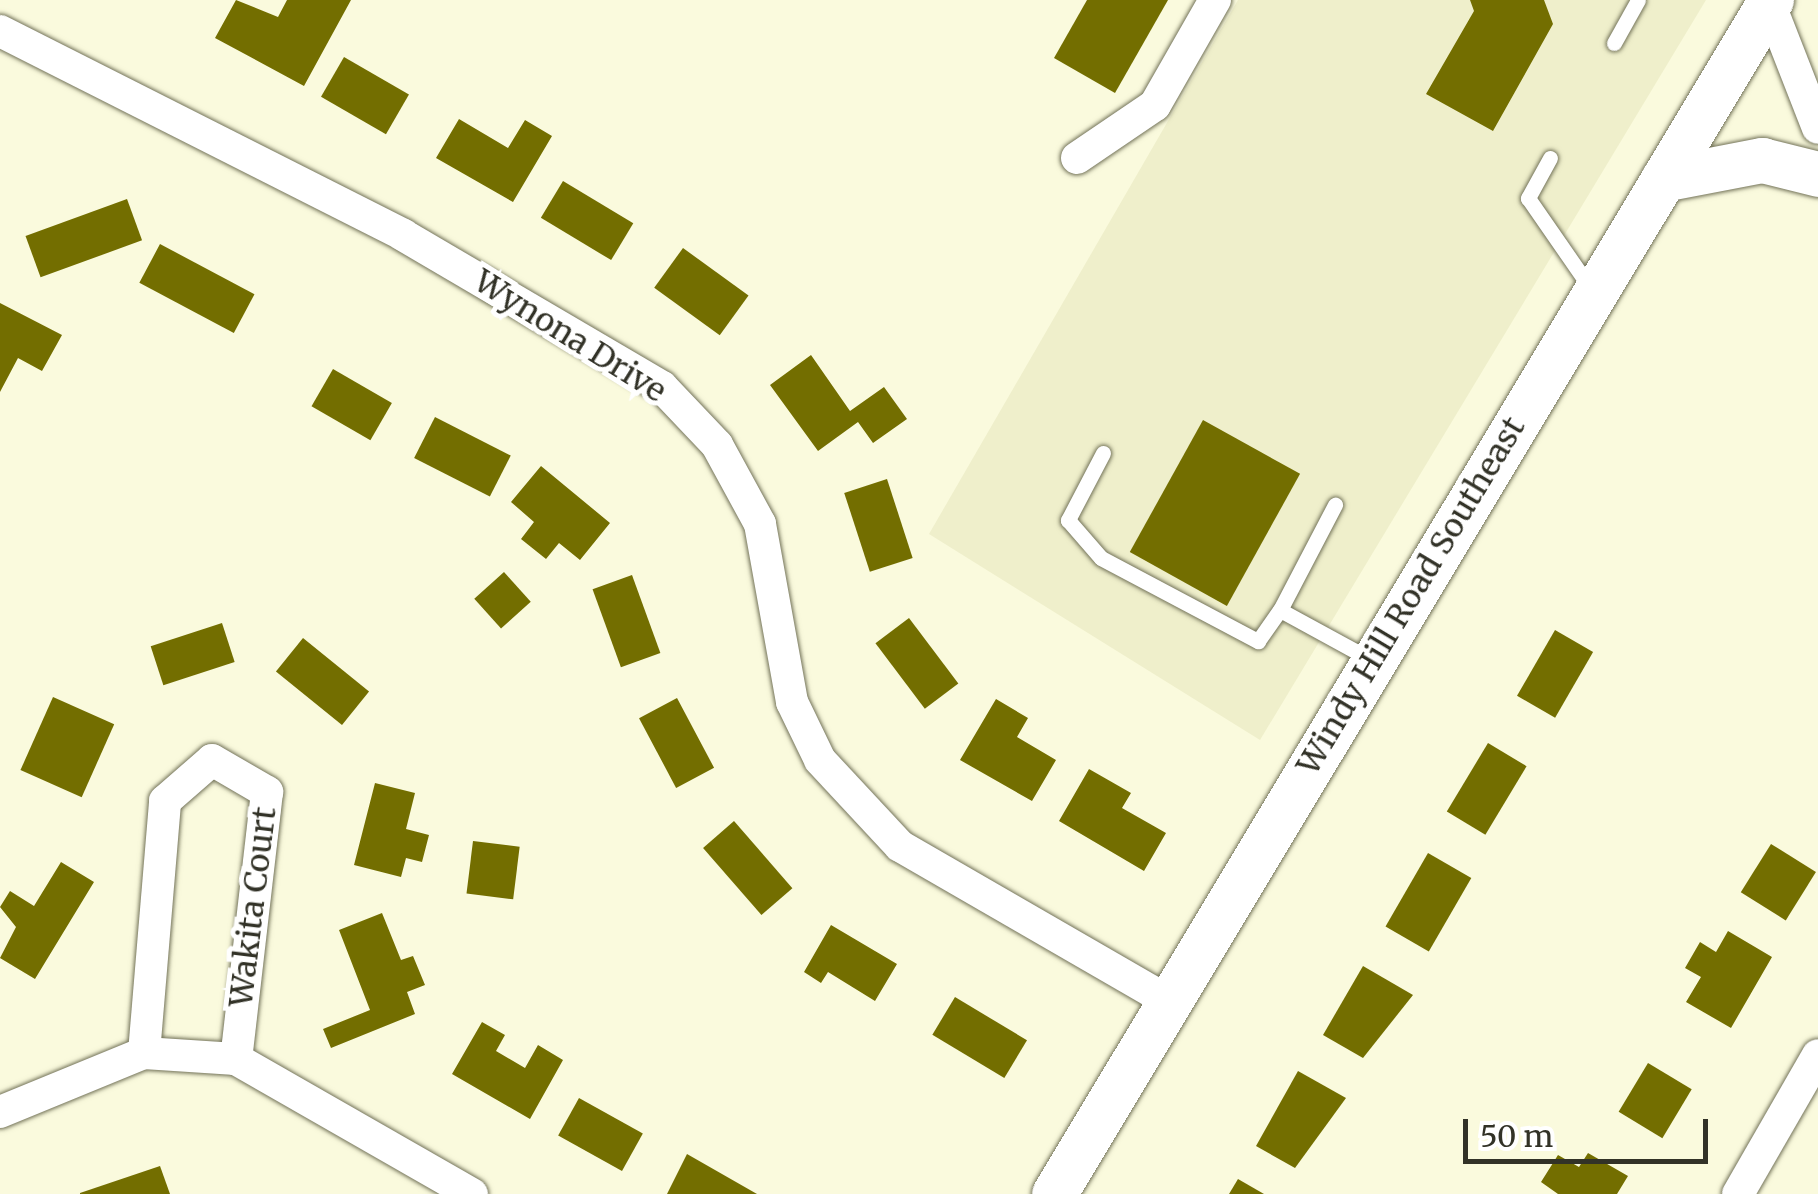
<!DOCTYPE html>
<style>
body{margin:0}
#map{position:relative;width:1818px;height:1194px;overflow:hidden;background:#fafadd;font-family:Merriweather,serif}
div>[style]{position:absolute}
.built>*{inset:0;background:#efefcb}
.building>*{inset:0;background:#736e00;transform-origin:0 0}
.roads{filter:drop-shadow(0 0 2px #737359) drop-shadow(0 0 2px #737359)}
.service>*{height:15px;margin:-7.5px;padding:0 7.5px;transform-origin:7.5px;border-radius:7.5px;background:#fff}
.minor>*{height:32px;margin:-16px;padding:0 16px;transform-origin:16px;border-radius:16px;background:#fff}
.secondary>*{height:45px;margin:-22.5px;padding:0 22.5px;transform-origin:22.5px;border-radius:22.5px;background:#fff}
span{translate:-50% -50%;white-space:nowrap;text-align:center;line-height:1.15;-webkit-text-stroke:10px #fff;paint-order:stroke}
.street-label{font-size:32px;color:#323227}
.scale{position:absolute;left:1463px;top:1119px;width:245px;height:45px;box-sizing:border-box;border:5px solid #323227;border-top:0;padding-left:12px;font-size:30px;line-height:35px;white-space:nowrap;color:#323227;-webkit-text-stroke:8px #fff;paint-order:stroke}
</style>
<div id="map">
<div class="built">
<div style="clip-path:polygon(1238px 0,1706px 0,1260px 740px,929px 534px)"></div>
</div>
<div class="building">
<div style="clip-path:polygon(236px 0,278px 17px,287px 0,351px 0,304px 86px,215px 38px)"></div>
<div style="clip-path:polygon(1087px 0,1168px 0,1115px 93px,1054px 58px)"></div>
<div style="clip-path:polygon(1470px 0,1544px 0,1553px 24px,1493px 131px,1426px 94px,1474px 11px)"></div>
<div style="left:344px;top:57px;width:75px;height:46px;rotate:30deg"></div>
<div style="clip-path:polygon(459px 119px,508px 148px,525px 120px,552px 136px,513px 202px,436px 158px)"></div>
<div style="left:563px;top:181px;width:82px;height:43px;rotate:31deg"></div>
<div style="left:127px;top:199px;width:44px;height:108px;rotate:70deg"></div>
<div style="left:160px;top:244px;width:107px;height:44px;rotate:28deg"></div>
<div style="left:683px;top:248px;width:81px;height:49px;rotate:36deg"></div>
<div style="clip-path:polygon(0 303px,62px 335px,42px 371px,18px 358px,0 392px)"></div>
<div style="clip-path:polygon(811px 355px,850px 411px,884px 387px,907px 419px,873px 443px,858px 422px,818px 451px,770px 385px)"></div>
<div style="left:333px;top:369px;width:68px;height:43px;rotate:30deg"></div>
<div style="left:435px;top:417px;width:85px;height:46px;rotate:27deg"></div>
<div style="left:1203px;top:420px;width:111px;height:151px;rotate:29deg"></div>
<div style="clip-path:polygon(541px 466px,610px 523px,580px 560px,559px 543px,546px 559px,521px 539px,534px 522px,511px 502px)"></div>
<div style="left:887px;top:479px;width:83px;height:45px;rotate:72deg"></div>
<div style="left:504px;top:572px;width:40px;height:40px;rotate:48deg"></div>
<div style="left:632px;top:575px;width:83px;height:42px;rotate:70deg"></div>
<div style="left:909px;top:618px;width:82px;height:42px;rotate:53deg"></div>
<div style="left:222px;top:623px;width:41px;height:75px;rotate:72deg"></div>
<div style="left:1555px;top:630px;width:44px;height:76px;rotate:30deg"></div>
<div style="left:303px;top:638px;width:85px;height:43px;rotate:39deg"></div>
<div style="left:53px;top:697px;width:67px;height:80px;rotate:24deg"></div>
<div style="left:677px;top:698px;width:79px;height:43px;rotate:62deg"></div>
<div style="clip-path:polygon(996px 699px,1028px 718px,1017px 737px,1056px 760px,1032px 801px,960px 760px)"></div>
<div style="left:1488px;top:743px;width:45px;height:80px;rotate:31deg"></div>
<div style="clip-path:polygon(1089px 769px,1131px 793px,1122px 808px,1166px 833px,1144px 871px,1059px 821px)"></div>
<div style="clip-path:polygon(375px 783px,415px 793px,406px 829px,429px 835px,422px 862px,406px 858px,401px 877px,354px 865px)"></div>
<div style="left:734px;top:821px;width:89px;height:41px;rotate:49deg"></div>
<div style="left:473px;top:841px;width:47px;height:53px;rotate:7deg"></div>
<div style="left:1771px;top:844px;width:53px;height:57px;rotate:32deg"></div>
<div style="left:1428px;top:853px;width:50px;height:85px;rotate:30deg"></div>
<div style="clip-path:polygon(61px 862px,94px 882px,35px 979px,0 958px,16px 927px,0 907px,10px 891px,34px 906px)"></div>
<div style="clip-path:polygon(382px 913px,401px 960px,413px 956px,425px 985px,407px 992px,415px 1014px,331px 1048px,323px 1029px,370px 1010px,339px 930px)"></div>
<div style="clip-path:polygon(831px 925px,897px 964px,875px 1001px,828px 972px,821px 983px,804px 972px)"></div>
<div style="clip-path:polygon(1728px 931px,1772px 957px,1731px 1028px,1686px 1002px,1701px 977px,1685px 968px,1700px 942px,1716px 952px)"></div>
<div style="clip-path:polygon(1363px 966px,1413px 995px,1363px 1058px,1323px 1035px)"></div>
<div style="left:955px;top:997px;width:84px;height:44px;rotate:31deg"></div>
<div style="clip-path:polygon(482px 1022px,505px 1035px,496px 1051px,525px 1068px,538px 1045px,563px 1060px,530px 1119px,452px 1074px)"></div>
<div style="left:1648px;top:1063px;width:51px;height:57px;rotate:31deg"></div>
<div style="clip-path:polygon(1298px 1071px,1346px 1098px,1295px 1168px,1256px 1146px)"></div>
<div style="left:579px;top:1098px;width:73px;height:43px;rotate:29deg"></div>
<div style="clip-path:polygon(1588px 1153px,1628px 1176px,1617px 1194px,1558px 1194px,1541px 1182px,1558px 1155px,1579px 1167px)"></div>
<div style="clip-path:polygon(687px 1154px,757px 1194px,667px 1194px)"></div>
<div style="clip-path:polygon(160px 1166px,170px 1194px,80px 1194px,80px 1193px)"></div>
<div style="clip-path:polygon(1238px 1179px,1264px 1194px,1229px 1194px)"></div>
</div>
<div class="roads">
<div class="service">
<div style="left:1614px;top:43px;width:49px;rotate:-60.8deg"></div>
<div style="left:1550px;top:158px;width:46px;rotate:118.8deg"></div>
<div style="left:1528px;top:198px;width:111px;rotate:55.3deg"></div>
<div style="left:1103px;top:453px;width:76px;rotate:117.6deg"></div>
<div style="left:1068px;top:520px;width:50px;rotate:49deg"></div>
<div style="left:1101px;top:558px;width:178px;rotate:27.9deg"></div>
<div style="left:1258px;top:641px;width:38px;rotate:-55deg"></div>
<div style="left:1280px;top:610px;width:102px;rotate:28.6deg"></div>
<div style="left:1280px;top:610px;width:119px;rotate:-62.4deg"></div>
</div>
<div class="minor">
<div style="left:1768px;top:0;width:137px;rotate:68.7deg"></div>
<div style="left:0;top:31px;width:452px;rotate:26.8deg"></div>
<div style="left:403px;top:235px;width:300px;rotate:30.4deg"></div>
<div style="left:662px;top:387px;width:80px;rotate:46.5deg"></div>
<div style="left:717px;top:445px;width:90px;rotate:61.4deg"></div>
<div style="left:760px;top:524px;width:181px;rotate:79.8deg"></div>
<div style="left:792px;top:702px;width:64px;rotate:64.2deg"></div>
<div style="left:820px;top:760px;width:117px;rotate:47.1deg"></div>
<div style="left:900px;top:846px;width:310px;rotate:30deg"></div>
<div style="left:1077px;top:158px;width:94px;rotate:-34.2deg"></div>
<div style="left:1155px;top:105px;width:121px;rotate:-60.3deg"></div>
<div style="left:144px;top:1053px;width:253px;rotate:-85.2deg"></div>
<div style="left:165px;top:801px;width:62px;rotate:-41.1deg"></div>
<div style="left:212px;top:760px;width:64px;rotate:30.2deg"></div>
<div style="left:267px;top:792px;width:269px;rotate:96.6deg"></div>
<div style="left:0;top:1112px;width:156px;rotate:-22.3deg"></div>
<div style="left:144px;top:1053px;width:92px;rotate:3.7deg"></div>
<div style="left:236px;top:1059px;width:272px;rotate:29.8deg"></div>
<div style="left:1738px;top:1194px;width:160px;rotate:-60.1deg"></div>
</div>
<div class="secondary">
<div style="left:1663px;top:179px;width:101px;rotate:-10.9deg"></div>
<div style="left:1762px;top:160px;width:58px;rotate:14deg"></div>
<div style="left:1054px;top:1194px;width:1393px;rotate:-59.02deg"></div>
</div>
</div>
<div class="street-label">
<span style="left:570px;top:336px;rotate:32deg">Wynona Drive</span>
<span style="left:1411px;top:596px;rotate:-59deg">Windy Hill Road Southeast</span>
<span style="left:253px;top:907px;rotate:-83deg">Wakita Court</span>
</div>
<div class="scale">50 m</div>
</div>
